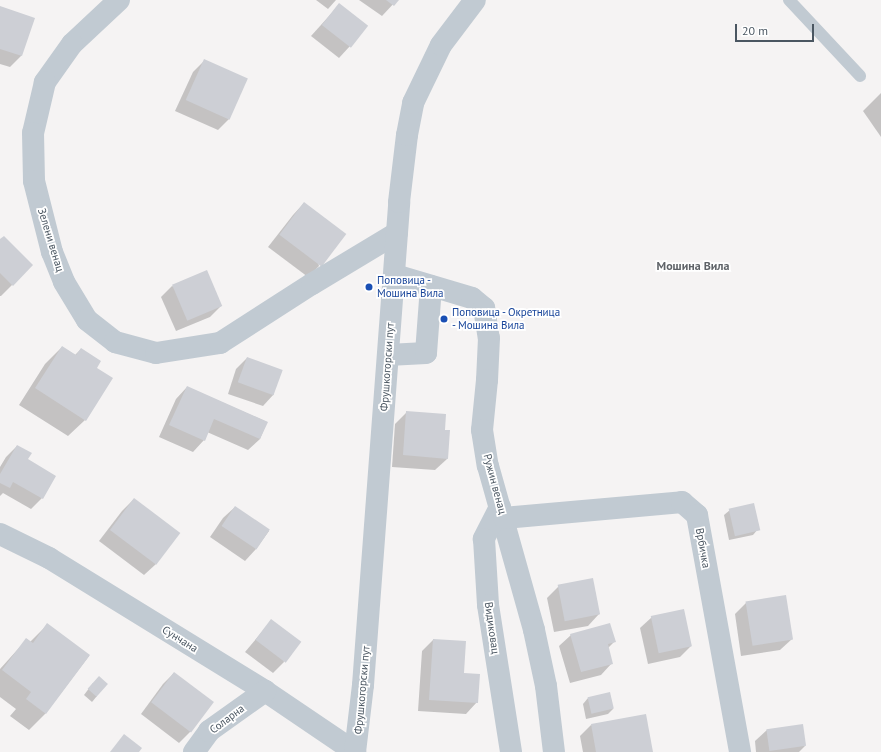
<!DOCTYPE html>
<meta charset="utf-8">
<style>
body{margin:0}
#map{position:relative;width:881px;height:752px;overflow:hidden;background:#f5f3f3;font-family:"PT Sans",sans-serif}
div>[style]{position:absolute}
.shadow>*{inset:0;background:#0003}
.building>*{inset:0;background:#cdcfd5;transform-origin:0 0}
.service>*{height:12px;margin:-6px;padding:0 6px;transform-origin:6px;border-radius:6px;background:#c1cad2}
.minor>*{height:22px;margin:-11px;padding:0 11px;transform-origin:11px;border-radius:11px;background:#c1cad2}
.tertiary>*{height:22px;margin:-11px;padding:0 11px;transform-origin:11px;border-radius:11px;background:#c1cad2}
.dots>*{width:11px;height:11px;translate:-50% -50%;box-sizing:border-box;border:2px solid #fff;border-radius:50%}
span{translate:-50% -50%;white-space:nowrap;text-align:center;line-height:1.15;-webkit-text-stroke:3.5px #fff;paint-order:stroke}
.street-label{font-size:11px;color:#4a5661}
.transit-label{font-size:11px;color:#164399}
.left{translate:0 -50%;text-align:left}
.neighbourhood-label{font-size:12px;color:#5f6368;font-weight:700}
.scale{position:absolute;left:735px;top:24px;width:79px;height:18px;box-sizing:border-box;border:2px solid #4a5661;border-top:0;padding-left:5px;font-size:12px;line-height:14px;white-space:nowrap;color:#4a5661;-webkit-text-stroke:3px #fff;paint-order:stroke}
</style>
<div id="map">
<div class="shadow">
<div style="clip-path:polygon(316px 0,336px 0,328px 9px)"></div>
<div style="clip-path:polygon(359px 0,397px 0,382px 16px)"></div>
<div style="clip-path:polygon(339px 5px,350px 46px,339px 58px,311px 36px)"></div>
<div style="clip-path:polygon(0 7px,34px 19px,21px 56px,10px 67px,0 64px)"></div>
<div style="clip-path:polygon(205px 60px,229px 119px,218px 130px,175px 111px,193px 72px)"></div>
<div style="clip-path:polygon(881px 93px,881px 137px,863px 111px)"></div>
<div style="clip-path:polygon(304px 203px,319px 266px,308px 277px,268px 247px,293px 215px)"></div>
<div style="clip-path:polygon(0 241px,32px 265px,1px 296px,0 296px)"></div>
<div style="clip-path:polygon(172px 286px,221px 306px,210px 317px,176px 331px,161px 297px)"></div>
<div style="clip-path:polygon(62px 347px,75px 355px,81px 349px,96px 368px,85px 420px,68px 436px,19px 405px,45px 364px)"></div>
<div style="clip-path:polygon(247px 358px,274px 394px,263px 406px,228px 394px,236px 369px)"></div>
<div style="clip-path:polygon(187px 387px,267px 422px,260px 439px,248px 450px,207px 432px,204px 440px,193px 452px,159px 437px,176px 399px)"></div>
<div style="clip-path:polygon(407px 412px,444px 431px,447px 459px,435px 470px,392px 467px,395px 424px)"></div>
<div style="clip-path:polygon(17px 446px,27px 460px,42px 498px,31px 509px,3px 493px,0 496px,0 467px,6px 457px)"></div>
<div style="clip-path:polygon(134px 499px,156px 564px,144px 575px,99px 541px,122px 511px)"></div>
<div style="clip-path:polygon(235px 507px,269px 531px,256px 549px,245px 561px,210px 537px,223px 518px)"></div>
<div style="clip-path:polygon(730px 510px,758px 529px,753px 535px,729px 540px,724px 515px)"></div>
<div style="clip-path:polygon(592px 580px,599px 614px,588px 626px,554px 632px,547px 598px,558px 587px)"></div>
<div style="clip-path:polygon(785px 596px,792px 639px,780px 650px,741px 656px,735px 614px,746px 603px)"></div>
<div style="clip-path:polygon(652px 617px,691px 646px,680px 657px,648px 664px,640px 628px)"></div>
<div style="clip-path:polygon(271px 621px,284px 662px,273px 673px,245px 652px)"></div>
<div style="clip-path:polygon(47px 625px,89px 656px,45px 714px,29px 730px,10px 716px,16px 709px,0 697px,0 669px,27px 639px,30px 642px)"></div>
<div style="clip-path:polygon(571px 635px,614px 642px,608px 648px,612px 663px,601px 675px,570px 683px,559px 646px)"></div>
<div style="clip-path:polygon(433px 640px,465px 642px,463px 674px,477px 702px,466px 714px,418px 711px,422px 651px)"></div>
<div style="clip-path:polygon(174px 673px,191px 731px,179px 743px,141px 714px,163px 684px)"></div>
<div style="clip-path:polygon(93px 683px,97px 696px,92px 702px,84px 695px)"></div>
<div style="clip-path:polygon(609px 693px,613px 709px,608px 714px,586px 719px,583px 704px,588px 698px)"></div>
<div style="clip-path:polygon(591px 725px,652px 752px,583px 752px,580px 736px)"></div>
<div style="clip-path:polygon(767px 730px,805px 746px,799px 752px,756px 752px,755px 741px)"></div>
</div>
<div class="building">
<div style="clip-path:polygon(386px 0,399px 0,394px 6px)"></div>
<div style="left:339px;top:3px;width:37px;height:28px;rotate:38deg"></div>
<div style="clip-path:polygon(0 6px,35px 18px,22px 56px,0 49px)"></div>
<div style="left:204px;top:59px;width:48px;height:45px;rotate:24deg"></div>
<div style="left:304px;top:202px;width:53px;height:41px;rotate:37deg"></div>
<div style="clip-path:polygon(4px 236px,33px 265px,13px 286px,0 273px,0 239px)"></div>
<div style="left:207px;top:270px;width:39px;height:38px;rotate:67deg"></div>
<div style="clip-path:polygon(62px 346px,76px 355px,81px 348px,101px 361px,97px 368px,113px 378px,86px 421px,35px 388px)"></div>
<div style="left:247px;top:357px;width:38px;height:27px;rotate:20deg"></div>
<div style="clip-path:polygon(187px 386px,268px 422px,260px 439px,214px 419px,205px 441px,169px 425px)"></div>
<div style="clip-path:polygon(406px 411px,446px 414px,445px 430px,450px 430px,448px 459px,403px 455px)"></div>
<div style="clip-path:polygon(17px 445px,32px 453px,28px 459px,56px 476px,43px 499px,13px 482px,10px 488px,0 483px,0 474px)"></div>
<div style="left:134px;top:498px;width:58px;height:40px;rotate:37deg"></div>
<div style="left:754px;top:503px;width:28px;height:26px;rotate:77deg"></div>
<div style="left:235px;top:506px;width:42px;height:24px;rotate:34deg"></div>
<div style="left:593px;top:578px;width:37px;height:36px;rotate:79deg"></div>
<div style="left:786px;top:595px;width:45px;height:41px;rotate:81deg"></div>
<div style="left:684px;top:609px;width:38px;height:34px;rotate:78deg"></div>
<div style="left:271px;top:619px;width:38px;height:26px;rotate:37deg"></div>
<div style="clip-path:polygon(47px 623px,90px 655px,46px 714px,26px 699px,31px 692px,2px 670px,26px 638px,33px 643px)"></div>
<div style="clip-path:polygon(610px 623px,616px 642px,608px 644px,613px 664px,581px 672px,570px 634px)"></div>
<div style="clip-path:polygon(433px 639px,466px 641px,464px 673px,480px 674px,478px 703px,429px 700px)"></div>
<div style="left:174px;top:672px;width:50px;height:38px;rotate:37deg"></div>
<div style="left:99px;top:676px;width:12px;height:17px;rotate:42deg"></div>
<div style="left:610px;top:692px;width:17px;height:23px;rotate:77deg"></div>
<div style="clip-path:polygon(646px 714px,653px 752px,596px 752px,591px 724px)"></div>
<div style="left:803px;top:724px;width:22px;height:37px;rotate:82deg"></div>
<div style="clip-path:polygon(124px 734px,142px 748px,139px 752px,110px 752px)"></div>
</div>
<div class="service">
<div style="left:789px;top:0;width:104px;rotate:46.9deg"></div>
</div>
<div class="minor">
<div style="left:119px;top:0;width:64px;rotate:136.9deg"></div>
<div style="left:72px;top:44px;width:47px;rotate:125.4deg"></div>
<div style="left:45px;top:82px;width:52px;rotate:103.2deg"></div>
<div style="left:33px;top:133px;width:48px;rotate:88.8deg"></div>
<div style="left:34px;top:181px;width:73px;rotate:75.8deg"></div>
<div style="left:52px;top:252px;width:32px;rotate:68deg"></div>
<div style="left:64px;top:282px;width:44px;rotate:58.8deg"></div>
<div style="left:87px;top:320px;width:36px;rotate:38deg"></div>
<div style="left:115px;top:342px;width:42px;rotate:15deg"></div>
<div style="left:156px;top:353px;width:65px;rotate:-8.9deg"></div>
<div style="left:220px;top:343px;width:109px;rotate:-32.7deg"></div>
<div style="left:312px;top:284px;width:99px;rotate:-31deg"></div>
<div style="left:395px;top:275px;width:80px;rotate:16.6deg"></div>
<div style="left:472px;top:298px;width:16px;rotate:40deg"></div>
<div style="left:484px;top:308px;width:30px;rotate:81deg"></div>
<div style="left:489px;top:338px;width:42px;rotate:92.7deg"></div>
<div style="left:487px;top:380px;width:50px;rotate:95.7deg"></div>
<div style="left:482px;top:430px;width:36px;rotate:81deg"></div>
<div style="left:488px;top:466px;width:170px;rotate:74.3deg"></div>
<div style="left:534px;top:630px;width:57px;rotate:77.9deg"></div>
<div style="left:546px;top:686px;width:66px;rotate:83.1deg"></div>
<div style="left:388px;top:355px;width:38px;rotate:-3deg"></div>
<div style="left:426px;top:353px;width:67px;rotate:-85.7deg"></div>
<div style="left:500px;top:507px;width:36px;rotate:117deg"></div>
<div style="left:484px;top:539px;width:66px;rotate:86.5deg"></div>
<div style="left:488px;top:605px;width:149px;rotate:81.1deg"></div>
<div style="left:504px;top:518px;width:179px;rotate:-5.1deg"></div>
<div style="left:682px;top:502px;width:20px;rotate:41deg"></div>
<div style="left:697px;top:515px;width:241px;rotate:79.7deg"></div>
<div style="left:0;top:534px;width:55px;rotate:26.1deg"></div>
<div style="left:49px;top:558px;width:254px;rotate:31.6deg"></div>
<div style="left:265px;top:691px;width:109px;rotate:34.1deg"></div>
<div style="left:194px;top:752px;width:26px;rotate:-54deg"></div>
<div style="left:209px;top:731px;width:69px;rotate:-35.5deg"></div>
</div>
<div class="tertiary">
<div style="left:355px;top:752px;width:67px;rotate:-83.2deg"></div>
<div style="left:363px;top:685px;width:484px;rotate:-85.7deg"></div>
<div style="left:399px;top:202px;width:67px;rotate:-83.2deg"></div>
<div style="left:407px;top:135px;width:33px;rotate:-79deg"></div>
<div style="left:413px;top:103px;width:64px;rotate:-64.2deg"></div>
<div style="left:441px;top:45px;width:56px;rotate:-52.9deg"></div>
</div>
<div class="dots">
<div style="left:369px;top:287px;background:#1a4fb4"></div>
<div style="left:444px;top:319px;background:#1a4fb4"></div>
</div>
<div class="street-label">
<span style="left:51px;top:240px;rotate:73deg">Зелени венац</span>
<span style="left:387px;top:367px;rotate:-86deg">Фрушкогорски пут</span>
<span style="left:495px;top:484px;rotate:75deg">Ружин венац</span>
<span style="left:703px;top:548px;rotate:80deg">Врбичка</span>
<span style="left:492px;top:628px;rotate:82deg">Видиковац</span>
<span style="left:180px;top:639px;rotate:32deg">Сунчана</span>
<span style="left:362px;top:690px;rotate:-85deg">Фрушкогорски пут</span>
<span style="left:227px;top:719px;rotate:-37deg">Соларна</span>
</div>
<div class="transit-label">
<span class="left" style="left:377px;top:287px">Поповица -<br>Мошина Вила</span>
<span class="left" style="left:452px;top:319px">Поповица - Окретница<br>- Мошина Вила</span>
</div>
<div class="neighbourhood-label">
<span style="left:693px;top:266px">Мошина Вила</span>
</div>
<div class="scale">20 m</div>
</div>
